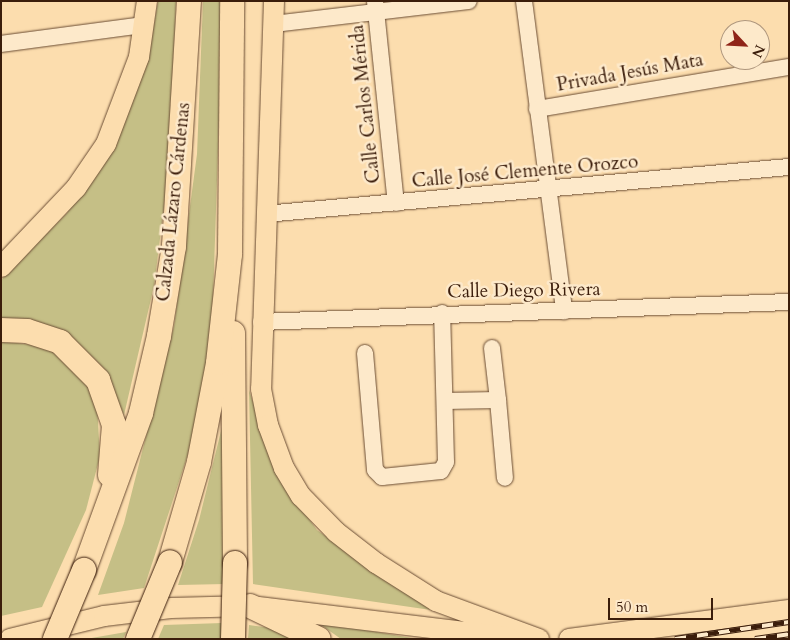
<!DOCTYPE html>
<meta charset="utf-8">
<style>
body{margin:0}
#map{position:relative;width:790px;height:640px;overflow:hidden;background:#fcddae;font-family:Cardo,serif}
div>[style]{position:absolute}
.green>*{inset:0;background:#c5bf86}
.roads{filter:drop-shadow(0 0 1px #6b4d34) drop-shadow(0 0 1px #6b4d34)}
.minor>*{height:16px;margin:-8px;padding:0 8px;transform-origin:8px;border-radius:8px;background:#fde9ca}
.major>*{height:20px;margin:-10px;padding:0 10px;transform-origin:10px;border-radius:10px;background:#fcddae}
.highway>*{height:24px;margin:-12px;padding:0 12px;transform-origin:12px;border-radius:12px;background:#fcddae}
.rail>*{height:5.5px;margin-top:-2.75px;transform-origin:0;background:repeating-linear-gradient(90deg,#fde9ca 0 11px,#3b1d0b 0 22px);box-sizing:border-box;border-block:1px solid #3b1d0b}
.bridges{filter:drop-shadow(0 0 1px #3b1d0b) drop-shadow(0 0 1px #3b1d0b)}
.highway-bridge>*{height:24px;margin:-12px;padding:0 12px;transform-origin:12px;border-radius:12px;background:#fcddae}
span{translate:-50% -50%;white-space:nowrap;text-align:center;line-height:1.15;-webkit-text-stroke:5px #fde9ca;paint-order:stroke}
.street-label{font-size:19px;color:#3b1d0b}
.frame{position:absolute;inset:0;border:2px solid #3b1d0b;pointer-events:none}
.north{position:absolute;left:720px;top:20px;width:50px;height:50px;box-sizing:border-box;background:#fde9ca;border:1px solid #af977e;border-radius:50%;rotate:115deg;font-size:14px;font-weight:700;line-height:20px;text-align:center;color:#3b1d0b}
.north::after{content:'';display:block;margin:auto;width:18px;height:22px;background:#8f2418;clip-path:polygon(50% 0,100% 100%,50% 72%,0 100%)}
.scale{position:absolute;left:608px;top:598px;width:105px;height:22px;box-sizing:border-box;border:2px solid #3b1d0b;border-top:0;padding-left:6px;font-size:15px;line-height:18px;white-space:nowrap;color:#3b1d0b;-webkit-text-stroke:4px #fde9ca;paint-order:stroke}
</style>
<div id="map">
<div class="green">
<div style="clip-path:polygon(158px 1px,176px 1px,170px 160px,154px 286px,124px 415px,105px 370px,76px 341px,57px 330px,1px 321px,1px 280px,67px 213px,117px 141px,148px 59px)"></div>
<div style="clip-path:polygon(203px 1px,223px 1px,212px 329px,194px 436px,144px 588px,98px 595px,124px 523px,174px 326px,197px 154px)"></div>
<div style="clip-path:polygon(1px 341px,48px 347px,85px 378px,97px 405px,100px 456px,86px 510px,42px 607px,1px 616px)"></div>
<div style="clip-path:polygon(249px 390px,278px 476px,317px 530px,431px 610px,253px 584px)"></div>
<div style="clip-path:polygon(223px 423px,225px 584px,178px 585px,199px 520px)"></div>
<div style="clip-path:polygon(317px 622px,418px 639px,341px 639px)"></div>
<div style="clip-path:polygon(222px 623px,221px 639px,158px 639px,164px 625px)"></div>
<div style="clip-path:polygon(249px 625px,280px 629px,303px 639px,248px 639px)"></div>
<div style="clip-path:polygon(126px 632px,123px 639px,86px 639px)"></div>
</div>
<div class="roads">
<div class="minor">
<div style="left:375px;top:1px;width:203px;rotate:84.1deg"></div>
<div style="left:524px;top:1px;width:313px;rotate:82.6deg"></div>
<div style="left:273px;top:24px;width:197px;rotate:-6.7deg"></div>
<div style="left:1px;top:44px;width:144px;rotate:-7.6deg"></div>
<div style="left:537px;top:109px;width:255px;rotate:-9.5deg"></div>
<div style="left:265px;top:214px;width:526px;rotate:-5.13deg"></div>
<div style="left:261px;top:322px;width:528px;rotate:-2.17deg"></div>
<div style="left:492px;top:348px;width:52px;rotate:83.4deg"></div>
<div style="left:365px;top:353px;width:117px;rotate:85.1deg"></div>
<div style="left:375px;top:470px;width:10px;rotate:45deg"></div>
<div style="left:382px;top:477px;width:59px;rotate:-5.8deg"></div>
<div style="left:441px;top:471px;width:10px;rotate:-61deg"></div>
<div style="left:446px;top:462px;width:149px;rotate:-91.5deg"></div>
<div style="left:445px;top:401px;width:53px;rotate:-1.1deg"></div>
<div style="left:498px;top:400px;width:78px;rotate:84.9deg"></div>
</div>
<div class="major">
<div style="left:274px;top:1px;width:388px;rotate:91.9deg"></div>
<div style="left:261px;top:389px;width:37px;rotate:79deg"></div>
<div style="left:268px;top:425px;width:46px;rotate:69.6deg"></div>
<div style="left:284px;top:468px;width:33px;rotate:59deg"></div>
<div style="left:301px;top:496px;width:50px;rotate:45.8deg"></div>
<div style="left:336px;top:532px;width:51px;rotate:37.8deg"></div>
<div style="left:376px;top:563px;width:71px;rotate:32.3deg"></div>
<div style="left:436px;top:601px;width:110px;rotate:20.3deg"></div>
<div style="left:1px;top:267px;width:109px;rotate:-46.5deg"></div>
<div style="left:76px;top:188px;width:53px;rotate:-55.7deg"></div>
<div style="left:106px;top:144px;width:93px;rotate:-69.2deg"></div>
<div style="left:139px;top:57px;width:57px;rotate:-81.9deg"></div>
<div style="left:10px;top:639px;width:97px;rotate:-13.7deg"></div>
<div style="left:104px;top:616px;width:67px;rotate:-6.8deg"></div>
<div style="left:171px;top:608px;width:79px;rotate:-1.5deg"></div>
<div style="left:250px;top:606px;width:260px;rotate:6.9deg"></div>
<div style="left:569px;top:639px;width:222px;rotate:-7.5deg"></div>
</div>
<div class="highway">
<div style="left:1px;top:330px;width:26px;rotate:2deg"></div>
<div style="left:27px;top:331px;width:35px;rotate:18deg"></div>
<div style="left:60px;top:342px;width:54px;rotate:45deg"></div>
<div style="left:98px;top:380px;width:48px;rotate:70.4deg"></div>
<div style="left:114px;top:425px;width:50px;rotate:94.6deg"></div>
<div style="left:233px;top:333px;width:230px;rotate:89.5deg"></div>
<div style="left:170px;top:562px;width:104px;rotate:-73.8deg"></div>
<div style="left:199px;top:462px;width:101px;rotate:-79.1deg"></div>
<div style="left:218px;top:363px;width:110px;rotate:-83.7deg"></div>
<div style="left:230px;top:254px;width:253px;rotate:-89.5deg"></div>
<div style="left:84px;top:570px;width:167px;rotate:-70deg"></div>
<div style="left:141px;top:413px;width:79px;rotate:-76.8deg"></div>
<div style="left:159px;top:336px;width:91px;rotate:-80.5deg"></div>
<div style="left:174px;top:246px;width:245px;rotate:-86.5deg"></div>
<div style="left:250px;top:606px;width:76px;rotate:25.6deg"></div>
</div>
</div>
<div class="rail">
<div style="left:675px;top:639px;width:115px;rotate:-8.5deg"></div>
<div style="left:755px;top:639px;width:34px;rotate:-8deg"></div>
</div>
<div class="bridges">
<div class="highway-bridge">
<div style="left:55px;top:639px;width:75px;rotate:-67.2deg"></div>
<div style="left:138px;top:639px;width:83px;rotate:-67.4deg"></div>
<div style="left:233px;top:639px;width:76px;rotate:-88.5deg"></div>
</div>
</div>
<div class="street-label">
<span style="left:630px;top:73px;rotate:-10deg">Privada Jesús Mata</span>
<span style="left:366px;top:104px;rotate:-96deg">Calle Carlos Mérida</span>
<span style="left:525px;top:172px;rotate:-5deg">Calle José Clemente Orozco</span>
<span style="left:174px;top:202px;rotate:-84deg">Calzada Lázaro Cárdenas</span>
<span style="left:524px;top:291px;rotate:-1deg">Calle Diego Rivera</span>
</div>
<div class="frame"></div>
<div class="north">N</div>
<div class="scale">50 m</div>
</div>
